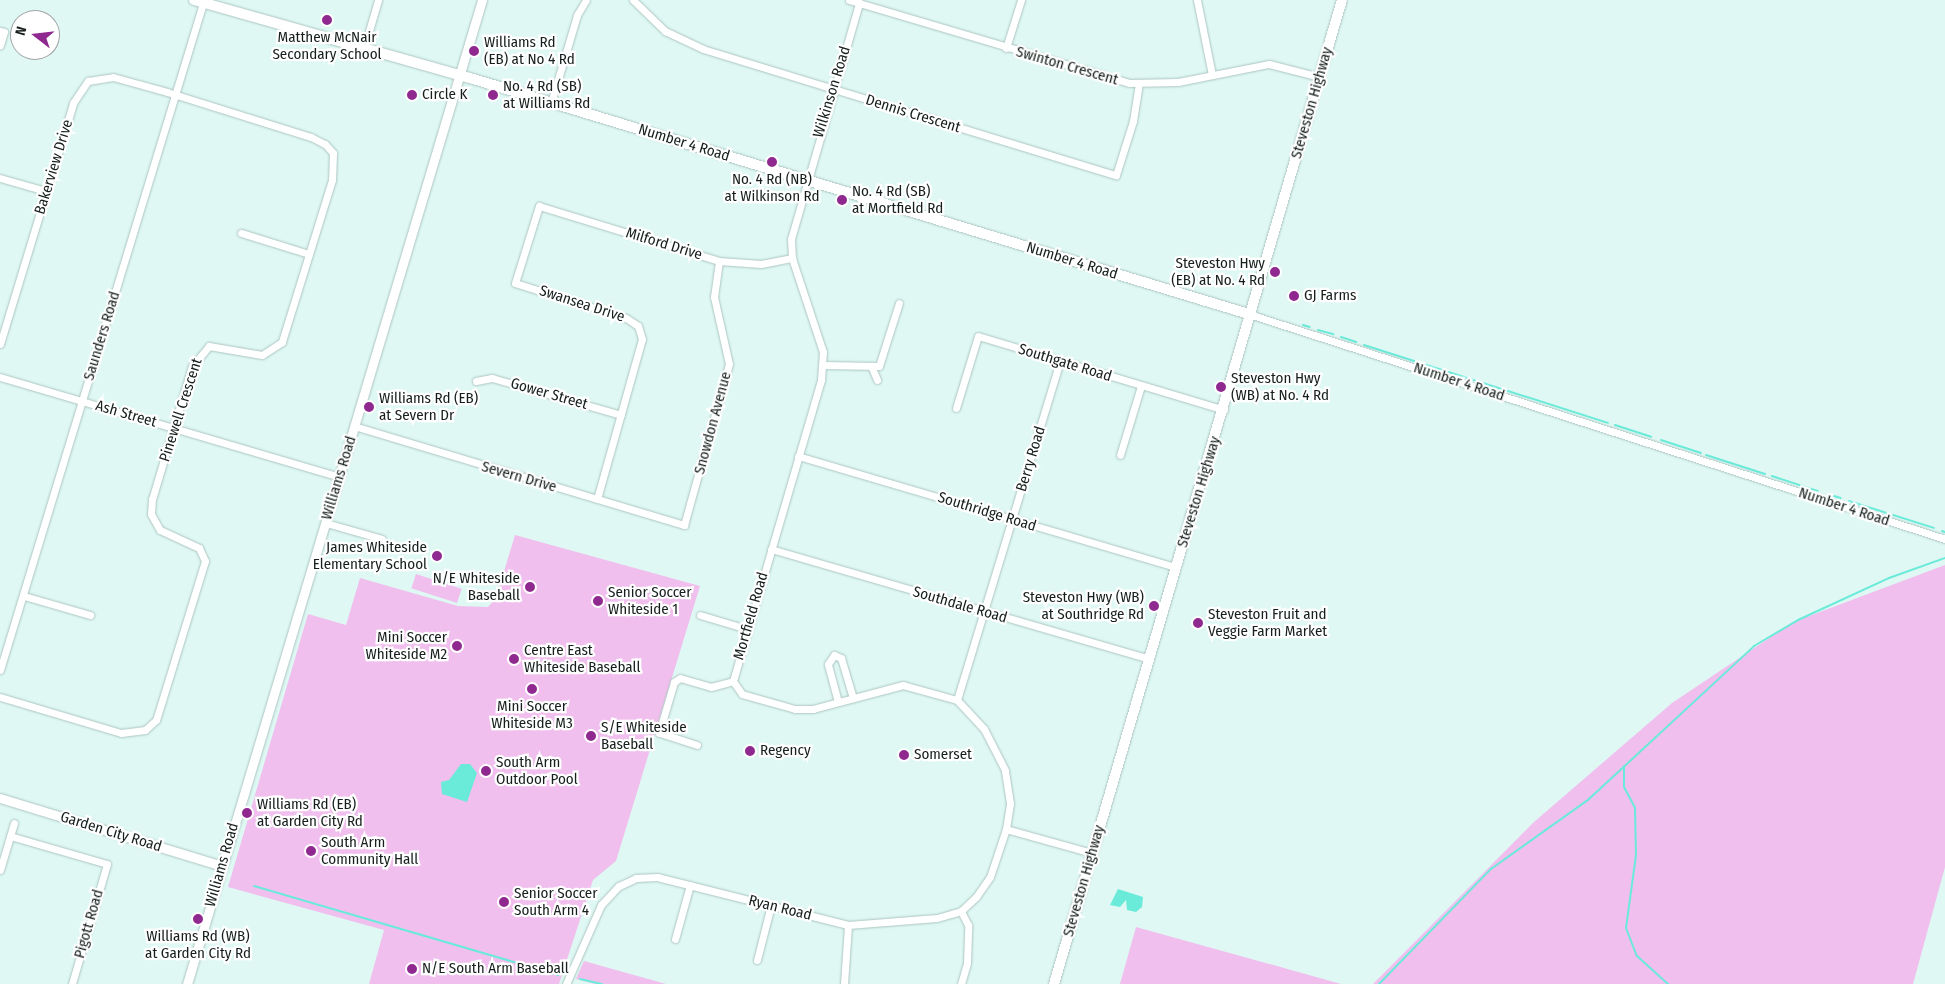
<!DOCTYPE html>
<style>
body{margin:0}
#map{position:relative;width:1945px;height:984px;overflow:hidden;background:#dff8f4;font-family:"Fira Sans Condensed",sans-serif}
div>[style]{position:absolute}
.green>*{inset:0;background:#f0bfed;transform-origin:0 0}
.water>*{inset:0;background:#6aead9}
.stream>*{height:2px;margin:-1px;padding:0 1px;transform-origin:1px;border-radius:1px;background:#6aead9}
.roads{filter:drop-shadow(0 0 1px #adc5c1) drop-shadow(0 0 1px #adc5c1)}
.minor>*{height:7px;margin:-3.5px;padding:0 3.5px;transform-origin:3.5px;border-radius:3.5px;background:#fff}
.tertiary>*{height:9px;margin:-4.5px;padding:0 4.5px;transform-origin:4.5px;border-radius:4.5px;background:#fff}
.secondary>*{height:10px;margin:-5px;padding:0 5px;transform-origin:5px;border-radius:5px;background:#fff}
.dots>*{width:14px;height:14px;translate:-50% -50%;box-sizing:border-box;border:2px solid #fff;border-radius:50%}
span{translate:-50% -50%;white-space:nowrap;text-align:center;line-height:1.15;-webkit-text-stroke:4.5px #fff;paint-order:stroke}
.poi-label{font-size:15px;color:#161f1d}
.left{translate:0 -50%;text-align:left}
.right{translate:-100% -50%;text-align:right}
.street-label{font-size:15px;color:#161f1d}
.north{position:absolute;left:10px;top:10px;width:50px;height:50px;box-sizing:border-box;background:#fff;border:1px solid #a2a5a5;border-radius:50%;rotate:286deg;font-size:14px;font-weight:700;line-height:20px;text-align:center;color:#161f1d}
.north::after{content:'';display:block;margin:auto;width:18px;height:22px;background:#8f298f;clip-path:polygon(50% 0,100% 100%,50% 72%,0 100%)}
</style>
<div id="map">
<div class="green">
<div style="clip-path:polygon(515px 535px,700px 586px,616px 861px,593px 880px,559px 984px,369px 984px,384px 930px,228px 887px,308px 614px,346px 625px,360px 578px,458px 606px,488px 607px,496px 598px)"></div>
<div style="clip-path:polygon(1945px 565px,1945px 867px,1913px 984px,1373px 984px,1534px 822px,1672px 703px,1793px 622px)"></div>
<div style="left:416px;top:574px;width:48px;height:15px;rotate:18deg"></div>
<div style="clip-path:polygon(1136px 927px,1284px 968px,1341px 984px,1120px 984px)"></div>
<div style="clip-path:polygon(584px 961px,666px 984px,595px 984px,576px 979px)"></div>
</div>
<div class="water">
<div style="clip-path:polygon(461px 764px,470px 764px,477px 773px,467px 802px,442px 794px,441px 782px,449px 780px)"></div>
<div style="clip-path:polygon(1118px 889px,1143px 897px,1142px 907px,1136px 912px,1127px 910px,1126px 900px,1120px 907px,1110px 905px)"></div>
</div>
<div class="stream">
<div style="left:1303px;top:325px;width:7px;rotate:16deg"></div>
<div style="left:1318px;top:330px;width:16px;rotate:15deg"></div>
<div style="left:1341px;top:337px;width:16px;rotate:18deg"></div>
<div style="left:1364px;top:345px;width:256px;rotate:17.7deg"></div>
<div style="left:1615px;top:425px;width:38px;rotate:18deg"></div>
<div style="left:1661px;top:440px;width:42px;rotate:18deg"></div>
<div style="left:1706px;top:455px;width:62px;rotate:17.9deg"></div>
<div style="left:1772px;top:476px;width:48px;rotate:18.1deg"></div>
<div style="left:1834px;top:496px;width:7px;rotate:16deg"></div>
<div style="left:1849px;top:501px;width:89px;rotate:17.6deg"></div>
<div style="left:1942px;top:531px;width:3px;rotate:18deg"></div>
<div style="left:1624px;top:766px;width:21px;rotate:90deg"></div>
<div style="left:1624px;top:787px;width:24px;rotate:62deg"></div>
<div style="left:1635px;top:808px;width:47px;rotate:88.8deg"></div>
<div style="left:1636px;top:855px;width:74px;rotate:97.8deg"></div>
<div style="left:1626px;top:928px;width:30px;rotate:69deg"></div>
<div style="left:1637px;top:956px;width:42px;rotate:42.1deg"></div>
<div style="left:254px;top:886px;width:317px;rotate:16.3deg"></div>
<div style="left:580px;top:979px;width:23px;rotate:13deg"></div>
<div style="left:1379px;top:984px;width:161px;rotate:-45.8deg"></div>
<div style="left:1491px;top:869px;width:120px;rotate:-35.5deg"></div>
<div style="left:1589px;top:799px;width:225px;rotate:-42.8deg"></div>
<div style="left:1754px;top:646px;width:51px;rotate:-30.6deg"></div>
<div style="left:1798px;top:620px;width:100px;rotate:-24.8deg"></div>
<div style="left:1889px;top:578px;width:59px;rotate:-19.7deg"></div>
</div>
<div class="roads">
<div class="minor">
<div style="left:633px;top:0;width:45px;rotate:44.1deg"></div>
<div style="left:665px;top:31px;width:42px;rotate:25.3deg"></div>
<div style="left:703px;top:49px;width:432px;rotate:17deg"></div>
<div style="left:1116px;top:175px;width:57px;rotate:-72.5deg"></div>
<div style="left:1133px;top:121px;width:37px;rotate:-81deg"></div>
<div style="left:849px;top:0;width:292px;rotate:16.5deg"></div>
<div style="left:1129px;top:83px;width:49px;rotate:-1.2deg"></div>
<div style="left:1178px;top:82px;width:93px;rotate:-11.2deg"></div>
<div style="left:1269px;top:64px;width:53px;rotate:14.3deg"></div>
<div style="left:1197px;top:0;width:76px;rotate:78.7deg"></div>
<div style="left:0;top:31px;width:4px;rotate:14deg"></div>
<div style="left:4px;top:32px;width:14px;rotate:107deg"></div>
<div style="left:364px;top:48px;width:50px;rotate:-73.7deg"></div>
<div style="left:1006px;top:48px;width:50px;rotate:-72.6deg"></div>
<div style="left:551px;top:103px;width:92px;rotate:-73.5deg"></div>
<div style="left:577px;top:15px;width:17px;rotate:-59deg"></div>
<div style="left:0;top:178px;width:48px;rotate:15.8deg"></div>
<div style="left:241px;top:233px;width:71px;rotate:17.2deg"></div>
<div style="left:1252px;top:315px;width:728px;rotate:17.91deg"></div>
<div style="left:0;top:344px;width:252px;rotate:-73.1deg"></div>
<div style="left:73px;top:103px;width:27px;rotate:-56deg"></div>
<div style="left:88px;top:81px;width:25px;rotate:-9deg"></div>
<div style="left:113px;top:77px;width:56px;rotate:15.5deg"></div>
<div style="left:167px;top:92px;width:151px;rotate:17.4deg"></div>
<div style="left:311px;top:137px;width:16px;rotate:27deg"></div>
<div style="left:325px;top:144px;width:12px;rotate:48deg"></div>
<div style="left:333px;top:153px;width:27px;rotate:92deg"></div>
<div style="left:332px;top:180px;width:170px;rotate:107.2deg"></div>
<div style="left:282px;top:342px;width:24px;rotate:147deg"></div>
<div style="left:262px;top:355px;width:54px;rotate:-170.4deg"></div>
<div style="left:209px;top:346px;width:26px;rotate:130deg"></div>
<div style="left:192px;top:366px;width:139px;rotate:106.7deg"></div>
<div style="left:152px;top:499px;width:15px;rotate:94deg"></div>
<div style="left:151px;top:514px;width:18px;rotate:61deg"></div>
<div style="left:160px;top:530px;width:43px;rotate:24.8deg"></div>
<div style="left:199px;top:548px;width:14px;rotate:65deg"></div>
<div style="left:205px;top:561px;width:166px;rotate:107.1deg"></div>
<div style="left:156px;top:720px;width:15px;rotate:138deg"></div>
<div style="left:145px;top:730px;width:24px;rotate:173deg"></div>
<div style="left:121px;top:733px;width:126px;rotate:-163.4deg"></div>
<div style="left:823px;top:365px;width:56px;rotate:1deg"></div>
<div style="left:879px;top:366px;width:66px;rotate:-72.4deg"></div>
<div style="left:872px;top:368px;width:13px;rotate:67deg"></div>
<div style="left:0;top:377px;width:353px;rotate:16.4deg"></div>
<div style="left:476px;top:381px;width:16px;rotate:-11deg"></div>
<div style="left:492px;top:378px;width:134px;rotate:16deg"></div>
<div style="left:956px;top:408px;width:75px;rotate:-73deg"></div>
<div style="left:978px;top:336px;width:257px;rotate:16.7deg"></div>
<div style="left:354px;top:426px;width:345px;rotate:16.7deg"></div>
<div style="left:684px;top:525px;width:167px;rotate:-74.4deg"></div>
<div style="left:729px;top:364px;width:69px;rotate:-102.6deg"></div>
<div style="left:714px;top:297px;width:36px;rotate:-82deg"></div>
<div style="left:1120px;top:455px;width:72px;rotate:-73.1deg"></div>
<div style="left:798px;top:456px;width:394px;rotate:16.4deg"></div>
<div style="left:597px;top:499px;width:166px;rotate:-74.3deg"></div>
<div style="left:642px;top:339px;width:14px;rotate:-107deg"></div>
<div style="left:638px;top:326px;width:14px;rotate:-146deg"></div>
<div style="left:626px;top:318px;width:116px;rotate:-162.5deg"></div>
<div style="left:515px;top:283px;width:81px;rotate:-72.7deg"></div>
<div style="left:539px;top:206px;width:188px;rotate:17deg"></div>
<div style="left:719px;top:261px;width:42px;rotate:4.1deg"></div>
<div style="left:761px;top:264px;width:32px;rotate:-11deg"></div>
<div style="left:326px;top:523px;width:58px;rotate:15.9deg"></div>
<div style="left:771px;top:549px;width:394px;rotate:16.2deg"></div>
<div style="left:24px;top:596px;width:69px;rotate:16.1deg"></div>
<div style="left:700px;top:615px;width:49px;rotate:16.6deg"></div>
<div style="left:0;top:670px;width:697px;rotate:-73.07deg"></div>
<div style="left:957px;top:700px;width:354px;rotate:-73.1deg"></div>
<div style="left:838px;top:702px;width:39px;rotate:-105deg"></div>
<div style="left:828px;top:664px;width:11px;rotate:-56deg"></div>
<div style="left:834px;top:655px;width:8px;rotate:23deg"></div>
<div style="left:841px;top:658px;width:42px;rotate:73.3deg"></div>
<div style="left:697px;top:745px;width:40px;rotate:-162deg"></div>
<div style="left:659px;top:733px;width:53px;rotate:-73.6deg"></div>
<div style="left:674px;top:682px;width:7px;rotate:-34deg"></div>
<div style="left:680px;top:678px;width:32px;rotate:16deg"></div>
<div style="left:711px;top:687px;width:23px;rotate:-15deg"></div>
<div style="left:1006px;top:829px;width:89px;rotate:15.6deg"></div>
<div style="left:10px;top:836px;width:101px;rotate:16.1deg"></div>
<div style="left:107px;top:864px;width:125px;rotate:106.3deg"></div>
<div style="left:0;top:870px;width:49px;rotate:-73.4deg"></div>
<div style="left:675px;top:939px;width:56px;rotate:-74.5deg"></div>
<div style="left:757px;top:960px;width:57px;rotate:-75.7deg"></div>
<div style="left:566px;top:984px;width:86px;rotate:-66.1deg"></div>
<div style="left:601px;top:905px;width:26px;rotate:-47deg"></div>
<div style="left:619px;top:886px;width:19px;rotate:-25deg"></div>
<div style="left:636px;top:878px;width:21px;rotate:-3deg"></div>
<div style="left:657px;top:877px;width:197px;rotate:14.1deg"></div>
<div style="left:848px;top:925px;width:89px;rotate:-4.5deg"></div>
<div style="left:937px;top:918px;width:25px;rotate:-16deg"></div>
<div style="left:961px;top:911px;width:21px;rotate:-43deg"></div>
<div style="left:976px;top:897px;width:24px;rotate:-55deg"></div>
<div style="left:990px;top:877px;width:51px;rotate:-71.6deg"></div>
<div style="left:1006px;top:829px;width:26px;rotate:-81deg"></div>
<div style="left:1010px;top:803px;width:33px;rotate:-99deg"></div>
<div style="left:1005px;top:770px;width:46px;rotate:-117.1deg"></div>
<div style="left:984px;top:729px;width:40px;rotate:-133deg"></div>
<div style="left:957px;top:700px;width:56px;rotate:-164.5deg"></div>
<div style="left:903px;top:685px;width:93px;rotate:165.1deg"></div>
<div style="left:813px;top:709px;width:18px;rotate:180deg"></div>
<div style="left:795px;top:709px;width:55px;rotate:-164.2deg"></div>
<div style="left:742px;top:694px;width:16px;rotate:-125deg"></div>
<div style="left:733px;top:681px;width:314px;rotate:-73.7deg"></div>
<div style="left:821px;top:380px;width:28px;rotate:-86deg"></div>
<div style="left:823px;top:352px;width:99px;rotate:-108.3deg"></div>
<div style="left:792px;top:258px;width:19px;rotate:-93deg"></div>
<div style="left:791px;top:239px;width:246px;rotate:-73.9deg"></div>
<div style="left:844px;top:984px;width:59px;rotate:-86.1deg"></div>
<div style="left:961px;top:984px;width:22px;rotate:-74deg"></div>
<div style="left:967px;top:963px;width:38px;rotate:-88deg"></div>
<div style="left:968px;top:925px;width:16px;rotate:-117deg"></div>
</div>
<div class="tertiary">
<div style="left:0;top:798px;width:232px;rotate:17deg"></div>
<div style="left:187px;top:984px;width:1027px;rotate:-73.31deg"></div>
</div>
<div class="secondary">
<div style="left:194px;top:0;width:287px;rotate:15.8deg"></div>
<div style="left:470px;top:78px;width:817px;rotate:16.86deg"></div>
<div style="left:1054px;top:984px;width:1025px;rotate:-73.69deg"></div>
</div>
</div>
<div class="dots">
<div style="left:327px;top:20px;background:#8f298f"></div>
<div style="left:474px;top:51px;background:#8f298f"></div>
<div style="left:412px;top:95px;background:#8f298f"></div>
<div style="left:493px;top:95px;background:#8f298f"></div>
<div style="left:772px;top:162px;background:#8f298f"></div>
<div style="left:842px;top:200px;background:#8f298f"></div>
<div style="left:1275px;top:272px;background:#8f298f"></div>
<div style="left:1294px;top:296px;background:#8f298f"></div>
<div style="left:1221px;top:387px;background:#8f298f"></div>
<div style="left:369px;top:407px;background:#8f298f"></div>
<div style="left:437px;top:556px;background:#8f298f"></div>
<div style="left:530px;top:587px;background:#8f298f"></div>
<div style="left:598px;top:601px;background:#8f298f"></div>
<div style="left:1154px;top:606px;background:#8f298f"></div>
<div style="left:1198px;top:623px;background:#8f298f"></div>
<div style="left:457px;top:646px;background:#8f298f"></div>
<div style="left:514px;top:659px;background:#8f298f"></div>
<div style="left:532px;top:689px;background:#8f298f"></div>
<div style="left:591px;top:736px;background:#8f298f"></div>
<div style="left:750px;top:751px;background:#8f298f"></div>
<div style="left:904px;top:755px;background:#8f298f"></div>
<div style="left:486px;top:771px;background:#8f298f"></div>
<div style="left:247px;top:813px;background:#8f298f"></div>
<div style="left:311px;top:851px;background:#8f298f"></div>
<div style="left:504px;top:902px;background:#8f298f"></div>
<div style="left:198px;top:919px;background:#8f298f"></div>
<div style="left:412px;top:969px;background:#8f298f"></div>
</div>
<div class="poi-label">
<span style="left:327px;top:46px">Matthew McNair<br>Secondary School</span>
<span class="left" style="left:484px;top:51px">Williams Rd<br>(EB) at No 4 Rd</span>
<span class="left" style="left:503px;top:95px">No. 4 Rd (SB)<br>at Williams Rd</span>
<span class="left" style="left:422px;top:95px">Circle K</span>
<span style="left:772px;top:188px">No. 4 Rd (NB)<br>at Wilkinson Rd</span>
<span class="left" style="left:852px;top:200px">No. 4 Rd (SB)<br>at Mortfield Rd</span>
<span class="right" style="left:1265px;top:272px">Steveston Hwy<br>(EB) at No. 4 Rd</span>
<span class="left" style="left:1304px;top:296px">GJ Farms</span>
<span class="left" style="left:1231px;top:387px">Steveston Hwy<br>(WB) at No. 4 Rd</span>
<span class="left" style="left:379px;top:407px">Williams Rd (EB)<br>at Severn Dr</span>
<span class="right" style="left:427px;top:556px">James Whiteside<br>Elementary School</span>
<span class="right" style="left:520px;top:587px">N/E Whiteside<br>Baseball</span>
<span class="left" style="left:608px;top:601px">Senior Soccer<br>Whiteside 1</span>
<span class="right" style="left:1144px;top:606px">Steveston Hwy (WB)<br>at Southridge Rd</span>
<span class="left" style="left:1208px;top:623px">Steveston Fruit and<br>Veggie Farm Market</span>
<span class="right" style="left:447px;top:646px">Mini Soccer<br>Whiteside M2</span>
<span class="left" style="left:524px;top:659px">Centre East<br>Whiteside Baseball</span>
<span style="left:532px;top:715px">Mini Soccer<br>Whiteside M3</span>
<span class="left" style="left:601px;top:736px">S/E Whiteside<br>Baseball</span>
<span class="left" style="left:760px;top:751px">Regency</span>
<span class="left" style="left:914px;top:755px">Somerset</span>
<span class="left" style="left:496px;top:771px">South Arm<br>Outdoor Pool</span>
<span class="left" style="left:257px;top:813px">Williams Rd (EB)<br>at Garden City Rd</span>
<span class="left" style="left:321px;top:851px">South Arm<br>Community Hall</span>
<span class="left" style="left:514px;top:902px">Senior Soccer<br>South Arm 4</span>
<span style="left:198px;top:945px">Williams Rd (WB)<br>at Garden City Rd</span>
<span class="left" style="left:422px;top:969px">N/E South Arm Baseball</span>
</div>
<div class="street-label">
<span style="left:1067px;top:66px;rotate:16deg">Swinton Crescent</span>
<span style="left:832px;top:92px;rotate:-73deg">Wilkinson Road</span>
<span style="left:1312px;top:103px;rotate:-74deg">Steveston Highway</span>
<span style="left:913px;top:114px;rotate:17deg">Dennis Crescent</span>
<span style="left:684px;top:143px;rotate:17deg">Number 4 Road</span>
<span style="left:54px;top:167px;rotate:-73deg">Bakerview Drive</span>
<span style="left:664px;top:244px;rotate:17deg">Milford Drive</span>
<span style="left:1072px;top:261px;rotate:17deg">Number 4 Road</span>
<span style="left:582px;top:304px;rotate:18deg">Swansea Drive</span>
<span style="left:102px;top:336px;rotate:-73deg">Saunders Road</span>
<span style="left:1065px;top:363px;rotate:17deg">Southgate Road</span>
<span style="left:1459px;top:382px;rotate:18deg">Number 4 Road</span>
<span style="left:549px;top:394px;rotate:16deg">Gower Street</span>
<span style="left:181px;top:410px;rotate:-72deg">Pinewell Crescent</span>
<span style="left:126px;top:414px;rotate:16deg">Ash Street</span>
<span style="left:713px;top:423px;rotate:-75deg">Snowdon Avenue</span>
<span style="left:1031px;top:459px;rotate:-73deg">Berry Road</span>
<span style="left:519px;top:477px;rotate:16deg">Severn Drive</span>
<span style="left:339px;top:478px;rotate:-73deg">Williams Road</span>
<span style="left:1199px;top:492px;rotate:-73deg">Steveston Highway</span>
<span style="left:1844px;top:507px;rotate:18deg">Number 4 Road</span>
<span style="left:987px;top:512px;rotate:17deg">Southridge Road</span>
<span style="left:960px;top:605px;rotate:16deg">Southdale Road</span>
<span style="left:751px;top:616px;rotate:-74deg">Mortfield Road</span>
<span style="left:111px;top:832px;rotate:17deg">Garden City Road</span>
<span style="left:222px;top:865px;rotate:-74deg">Williams Road</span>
<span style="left:1084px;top:881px;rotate:-74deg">Steveston Highway</span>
<span style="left:780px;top:908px;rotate:14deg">Ryan Road</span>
<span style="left:89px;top:924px;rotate:-74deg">Pigott Road</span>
</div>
<div class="north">N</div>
</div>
